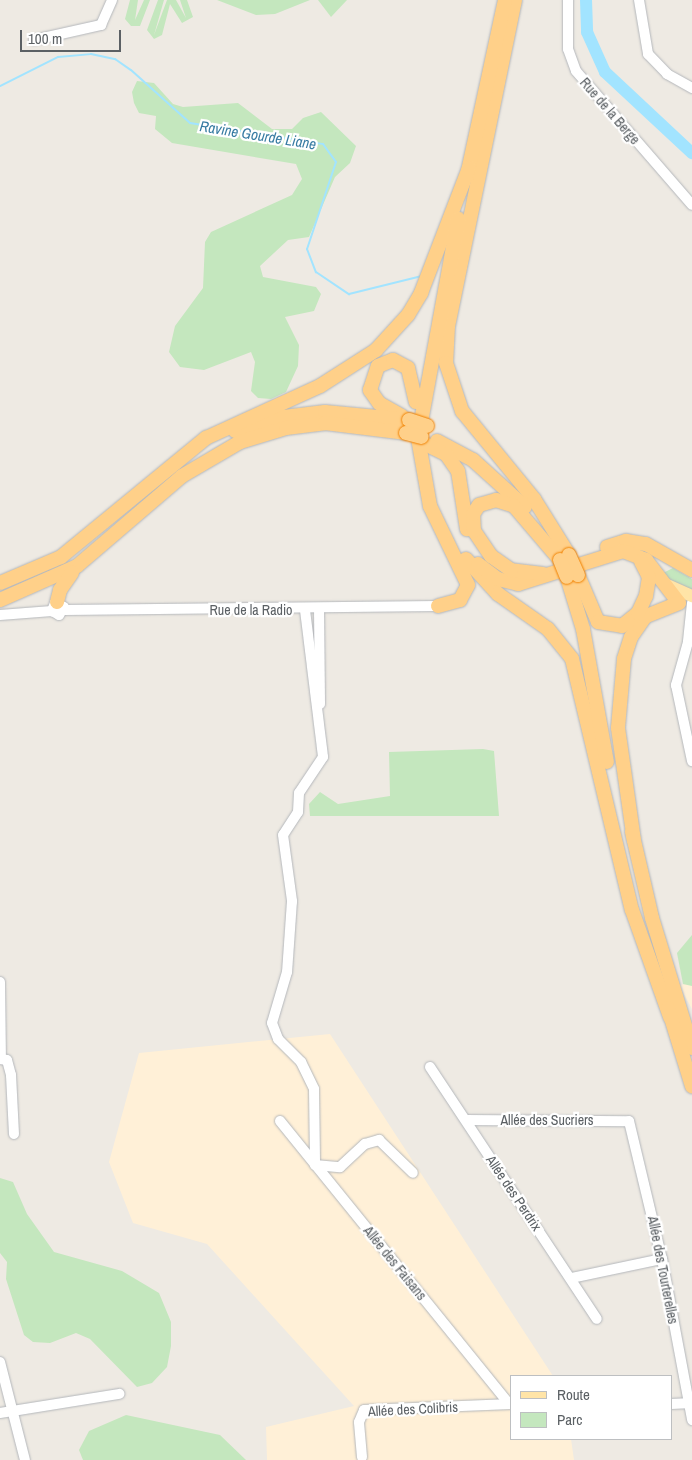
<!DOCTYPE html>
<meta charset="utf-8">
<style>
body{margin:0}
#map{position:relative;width:692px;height:1460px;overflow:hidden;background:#eeeae3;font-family:"Archivo Narrow",sans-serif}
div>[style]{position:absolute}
.commercial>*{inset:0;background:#fff0d7}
.green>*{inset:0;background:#c4e7be}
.stream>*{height:2px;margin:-1px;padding:0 1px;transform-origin:1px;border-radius:1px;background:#a2e4ff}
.river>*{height:12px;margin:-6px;padding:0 6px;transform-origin:6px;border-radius:6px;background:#a2e4ff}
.roads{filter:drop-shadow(0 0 1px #b4b7bb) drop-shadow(0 0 1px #b4b7bb)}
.minor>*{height:10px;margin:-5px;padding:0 5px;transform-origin:5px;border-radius:5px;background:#fff}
.major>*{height:12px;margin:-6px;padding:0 6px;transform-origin:6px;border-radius:6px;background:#ffe4a7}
.highway>*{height:14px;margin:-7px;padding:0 7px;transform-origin:7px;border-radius:7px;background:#ffd089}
.bridges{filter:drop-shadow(0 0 1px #f18200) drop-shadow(0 0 1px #f18200)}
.highway-bridge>*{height:14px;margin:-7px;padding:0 7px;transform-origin:7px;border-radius:7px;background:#ffd089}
span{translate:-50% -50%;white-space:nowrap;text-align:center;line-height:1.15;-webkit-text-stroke:4.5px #fff;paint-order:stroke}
.street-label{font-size:14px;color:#5b6064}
.water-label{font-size:15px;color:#377ba2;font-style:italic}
.legend{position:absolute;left:510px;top:1375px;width:162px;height:65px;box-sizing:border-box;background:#fff;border:1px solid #bdbfc1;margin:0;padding:6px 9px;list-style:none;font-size:15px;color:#5b6064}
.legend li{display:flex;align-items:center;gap:10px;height:25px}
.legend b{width:25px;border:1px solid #bdbfc1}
.scale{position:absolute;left:20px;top:30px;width:101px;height:22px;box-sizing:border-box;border:2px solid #5b6064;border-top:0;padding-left:6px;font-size:15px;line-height:18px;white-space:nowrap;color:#5b6064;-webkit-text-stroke:4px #fff;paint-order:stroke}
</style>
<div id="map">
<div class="commercial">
<div style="clip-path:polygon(692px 983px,692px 1009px,679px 985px)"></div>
<div style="clip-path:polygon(330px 1034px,553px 1376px,511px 1376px,511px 1439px,571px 1439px,574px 1460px,267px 1460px,266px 1427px,354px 1406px,207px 1244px,133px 1223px,109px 1162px,139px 1053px)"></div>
</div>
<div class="green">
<div style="clip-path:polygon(130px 0,138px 0,135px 20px,144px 0,150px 0,140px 26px,131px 26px,125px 19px)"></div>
<div style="clip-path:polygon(158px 0,164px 0,154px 35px,167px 0,176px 0,186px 18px,180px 0,187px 0,193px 17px,182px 23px,170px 4px,162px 35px,154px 39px,147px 30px)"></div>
<div style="clip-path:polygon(217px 0,310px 0,275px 14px,256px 15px)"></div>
<div style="clip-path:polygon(318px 0,347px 0,331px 17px)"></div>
<div style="clip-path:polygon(137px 81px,154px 83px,173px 104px,183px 107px,238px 103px,272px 129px,292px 129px,303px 118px,321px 112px,356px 146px,350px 163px,335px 177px,309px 237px,288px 240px,260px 266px,263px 277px,316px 287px,321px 294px,314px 311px,285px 317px,299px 345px,298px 366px,286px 392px,271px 399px,258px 398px,251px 391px,255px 362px,251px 352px,204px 370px,180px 367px,169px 352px,175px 326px,203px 288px,205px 242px,211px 232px,292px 195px,302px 179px,296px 164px,172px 143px,155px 129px,156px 116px,139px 113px,134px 103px,132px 92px)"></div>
<div style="clip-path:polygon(673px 568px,692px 579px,692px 594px,661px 574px)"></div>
<div style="clip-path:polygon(483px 749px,494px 751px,499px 816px,310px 816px,309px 804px,320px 792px,338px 804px,390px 796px,389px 752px)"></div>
<div style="clip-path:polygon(692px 935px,692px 986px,683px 984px,677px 953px)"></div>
<div style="clip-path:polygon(0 1178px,13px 1182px,27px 1214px,54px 1252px,122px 1271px,159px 1293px,171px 1322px,171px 1346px,167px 1367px,152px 1383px,137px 1387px,90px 1339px,76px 1333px,50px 1343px,33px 1342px,24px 1335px,6px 1279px,7px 1262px,0 1253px)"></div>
<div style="clip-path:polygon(126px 1415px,220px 1435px,246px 1460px,83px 1460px,79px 1450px,89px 1431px)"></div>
</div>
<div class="stream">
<div style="left:0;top:86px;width:65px;rotate:-26.6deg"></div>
<div style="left:58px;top:57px;width:33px;rotate:-5deg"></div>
<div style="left:91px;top:54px;width:25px;rotate:12deg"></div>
<div style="left:115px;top:59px;width:19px;rotate:35deg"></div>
<div style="left:131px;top:70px;width:79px;rotate:41.9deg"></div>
<div style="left:190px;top:123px;width:135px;rotate:9deg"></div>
<div style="left:323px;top:144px;width:22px;rotate:54deg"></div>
<div style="left:336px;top:162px;width:92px;rotate:108.4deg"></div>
<div style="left:307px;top:249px;width:25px;rotate:69deg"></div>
<div style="left:316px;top:272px;width:40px;rotate:34deg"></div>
<div style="left:349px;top:294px;width:75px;rotate:-13.9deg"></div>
</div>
<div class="river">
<div style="left:586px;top:0;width:32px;rotate:88deg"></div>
<div style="left:587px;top:32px;width:44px;rotate:65.8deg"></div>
<div style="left:605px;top:72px;width:119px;rotate:43deg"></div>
</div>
<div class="roads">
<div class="minor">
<div style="left:568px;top:0;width:49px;rotate:90deg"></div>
<div style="left:568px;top:49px;width:23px;rotate:70deg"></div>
<div style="left:576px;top:71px;width:177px;rotate:49.1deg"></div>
<div style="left:639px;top:0;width:55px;rotate:80.5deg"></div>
<div style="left:648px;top:54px;width:28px;rotate:46deg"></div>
<div style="left:667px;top:74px;width:29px;rotate:29deg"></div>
<div style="left:34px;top:40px;width:69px;rotate:-12.6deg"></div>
<div style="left:101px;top:25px;width:27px;rotate:-66deg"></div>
<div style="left:692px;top:603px;width:39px;rotate:96deg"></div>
<div style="left:688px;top:642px;width:45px;rotate:105.6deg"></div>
<div style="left:676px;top:685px;width:78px;rotate:78.1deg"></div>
<div style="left:319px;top:608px;width:96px;rotate:89.4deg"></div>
<div style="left:64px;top:610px;width:374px;rotate:-0.6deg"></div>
<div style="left:305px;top:610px;width:148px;rotate:83deg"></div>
<div style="left:323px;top:757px;width:43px;rotate:123.7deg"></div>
<div style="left:299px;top:793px;width:19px;rotate:93deg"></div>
<div style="left:298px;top:812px;width:27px;rotate:123deg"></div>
<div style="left:283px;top:835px;width:67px;rotate:82.2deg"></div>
<div style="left:292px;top:901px;width:71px;rotate:94deg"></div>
<div style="left:287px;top:972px;width:53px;rotate:106.4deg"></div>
<div style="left:272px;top:1023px;width:17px;rotate:69deg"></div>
<div style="left:278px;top:1039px;width:33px;rotate:45deg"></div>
<div style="left:301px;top:1062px;width:30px;rotate:64deg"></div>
<div style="left:314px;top:1089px;width:76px;rotate:89.2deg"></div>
<div style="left:315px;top:1165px;width:25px;rotate:5deg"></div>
<div style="left:340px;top:1167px;width:34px;rotate:-43deg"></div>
<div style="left:365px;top:1144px;width:15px;rotate:-16deg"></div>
<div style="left:379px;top:1140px;width:47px;rotate:44.1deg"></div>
<div style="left:0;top:615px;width:52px;rotate:-4.4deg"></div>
<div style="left:52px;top:611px;width:8px;rotate:30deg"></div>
<div style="left:59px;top:615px;width:9px;rotate:-58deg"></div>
<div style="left:64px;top:607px;width:10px;rotate:-156deg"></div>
<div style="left:55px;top:603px;width:9px;rotate:111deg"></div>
<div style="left:0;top:982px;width:77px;rotate:89.3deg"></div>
<div style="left:0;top:1059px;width:7px;rotate:8deg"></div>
<div style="left:7px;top:1060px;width:16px;rotate:75deg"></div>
<div style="left:11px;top:1075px;width:59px;rotate:87.1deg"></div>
<div style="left:430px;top:1067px;width:302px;rotate:56.5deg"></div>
<div style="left:466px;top:1120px;width:163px;rotate:0.4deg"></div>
<div style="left:629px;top:1121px;width:142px;rotate:76.6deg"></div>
<div style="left:662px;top:1259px;width:164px;rotate:79.4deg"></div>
<div style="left:280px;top:1121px;width:364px;rotate:51deg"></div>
<div style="left:571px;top:1278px;width:93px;rotate:-11.8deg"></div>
<div style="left:0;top:1362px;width:101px;rotate:75.7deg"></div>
<div style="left:671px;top:1404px;width:21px;rotate:-3deg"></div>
<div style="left:0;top:1413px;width:121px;rotate:-9.1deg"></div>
<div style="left:362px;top:1457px;width:35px;rotate:-95deg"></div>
<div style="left:359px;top:1422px;width:13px;rotate:-67deg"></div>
<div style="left:364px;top:1410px;width:147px;rotate:-2.3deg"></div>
</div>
<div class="major">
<div style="left:665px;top:584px;width:30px;rotate:24deg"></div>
</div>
<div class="highway">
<div style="left:515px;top:0;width:333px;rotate:101.6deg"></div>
<div style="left:448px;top:326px;width:37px;rotate:93deg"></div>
<div style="left:446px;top:363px;width:51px;rotate:71.6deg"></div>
<div style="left:462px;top:411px;width:114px;rotate:50.7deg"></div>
<div style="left:534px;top:499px;width:66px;rotate:58deg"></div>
<div style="left:467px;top:176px;width:180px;rotate:-77.8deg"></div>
<div style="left:402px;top:416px;width:26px;rotate:-151deg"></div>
<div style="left:379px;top:403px;width:16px;rotate:-125deg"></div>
<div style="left:370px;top:390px;width:25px;rotate:-72deg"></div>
<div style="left:378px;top:366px;width:16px;rotate:-22deg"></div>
<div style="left:393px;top:360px;width:17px;rotate:28deg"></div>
<div style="left:408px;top:368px;width:35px;rotate:77deg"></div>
<div style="left:235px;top:431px;width:51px;rotate:-15.9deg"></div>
<div style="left:284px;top:417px;width:41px;rotate:-7deg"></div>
<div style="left:325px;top:412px;width:84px;rotate:5.4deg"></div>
<div style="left:437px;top:441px;width:41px;rotate:27.8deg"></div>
<div style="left:473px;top:460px;width:70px;rotate:42.1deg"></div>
<div style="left:421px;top:442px;width:28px;rotate:26deg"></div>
<div style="left:446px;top:454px;width:21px;rotate:55deg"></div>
<div style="left:458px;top:471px;width:59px;rotate:81.2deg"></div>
<div style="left:607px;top:547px;width:20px;rotate:-18deg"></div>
<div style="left:626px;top:541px;width:20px;rotate:9deg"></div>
<div style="left:646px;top:544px;width:53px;rotate:29.5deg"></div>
<div style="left:466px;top:559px;width:47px;rotate:47.6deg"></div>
<div style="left:498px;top:594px;width:61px;rotate:35deg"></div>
<div style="left:548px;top:629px;width:38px;rotate:51deg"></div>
<div style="left:572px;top:659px;width:258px;rotate:76.6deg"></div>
<div style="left:632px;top:910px;width:114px;rotate:70.4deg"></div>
<div style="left:478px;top:564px;width:25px;rotate:37deg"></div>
<div style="left:498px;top:579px;width:21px;rotate:14deg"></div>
<div style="left:518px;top:584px;width:110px;rotate:-17.4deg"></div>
<div style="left:623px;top:551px;width:25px;rotate:21deg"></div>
<div style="left:646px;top:560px;width:54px;rotate:52.5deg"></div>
<div style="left:679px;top:603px;width:37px;rotate:158deg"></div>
<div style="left:645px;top:617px;width:24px;rotate:125deg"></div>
<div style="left:631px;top:637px;width:23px;rotate:108deg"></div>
<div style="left:624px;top:659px;width:69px;rotate:95deg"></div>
<div style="left:618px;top:728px;width:114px;rotate:81.9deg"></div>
<div style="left:543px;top:574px;width:32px;rotate:-173deg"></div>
<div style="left:511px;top:570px;width:24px;rotate:-145deg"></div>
<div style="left:491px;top:556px;width:30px;rotate:-124deg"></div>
<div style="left:474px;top:531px;width:17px;rotate:-93deg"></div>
<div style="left:473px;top:514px;width:11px;rotate:-56deg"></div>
<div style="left:479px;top:505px;width:18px;rotate:-16deg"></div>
<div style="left:496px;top:500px;width:19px;rotate:18deg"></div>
<div style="left:514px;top:506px;width:71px;rotate:49.6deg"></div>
<div style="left:578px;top:575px;width:51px;rotate:66.9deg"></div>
<div style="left:598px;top:622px;width:24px;rotate:9deg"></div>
<div style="left:622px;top:626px;width:21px;rotate:-39deg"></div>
<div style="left:638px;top:613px;width:19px;rotate:-65deg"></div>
<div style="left:646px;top:596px;width:19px;rotate:-81deg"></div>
<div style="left:649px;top:577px;width:18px;rotate:-117deg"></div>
<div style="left:567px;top:577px;width:54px;rotate:72.9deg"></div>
<div style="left:583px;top:629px;width:135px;rotate:79.8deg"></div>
<div style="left:0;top:583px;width:66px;rotate:-23.1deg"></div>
<div style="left:61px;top:557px;width:188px;rotate:-39.4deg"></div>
<div style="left:206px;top:438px;width:125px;rotate:-24.5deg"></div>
<div style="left:320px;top:386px;width:67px;rotate:-32.7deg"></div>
<div style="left:376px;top:350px;width:47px;rotate:-47.6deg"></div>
<div style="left:408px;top:315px;width:26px;rotate:-59deg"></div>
<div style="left:421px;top:293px;width:134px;rotate:-69deg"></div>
<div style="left:0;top:600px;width:84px;rotate:-23.8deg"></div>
<div style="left:77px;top:566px;width:138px;rotate:-40.6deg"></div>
<div style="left:182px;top:476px;width:67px;rotate:-30.4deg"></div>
<div style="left:240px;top:442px;width:48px;rotate:-16.9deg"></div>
<div style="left:286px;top:428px;width:39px;rotate:-7deg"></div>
<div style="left:325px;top:423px;width:82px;rotate:7deg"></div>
<div style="left:57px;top:602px;width:12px;rotate:-76deg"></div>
<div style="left:60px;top:590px;width:21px;rotate:-55deg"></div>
<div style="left:438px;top:606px;width:23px;rotate:-15deg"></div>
<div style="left:460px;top:600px;width:17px;rotate:-62deg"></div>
<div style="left:468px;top:585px;width:88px;rotate:-115.7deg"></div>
<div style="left:430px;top:506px;width:69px;rotate:-100deg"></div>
<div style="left:418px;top:438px;width:223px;rotate:-79.6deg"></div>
<div style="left:632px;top:832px;width:88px;rotate:76.9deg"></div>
<div style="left:652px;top:918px;width:136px;rotate:72.9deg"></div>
<div style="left:668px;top:1008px;width:82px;rotate:72.9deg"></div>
</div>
</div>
<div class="bridges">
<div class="highway-bridge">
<div style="left:409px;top:420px;width:19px;rotate:18deg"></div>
<div style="left:406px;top:433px;width:16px;rotate:14deg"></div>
<div style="left:569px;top:555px;width:22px;rotate:66deg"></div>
<div style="left:560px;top:560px;width:18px;rotate:68deg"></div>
</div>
</div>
<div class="street-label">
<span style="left:610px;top:111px;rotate:49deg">Rue de la Berge</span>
<span style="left:251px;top:610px">Rue de la Radio</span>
<span style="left:547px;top:1120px">Allée des Sucriers</span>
<span style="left:514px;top:1193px;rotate:56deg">Allée des Perdrix</span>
<span style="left:395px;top:1263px;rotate:51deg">Allée des Faisans</span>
<span style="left:663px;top:1270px;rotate:79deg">Allée des Tourterelles</span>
<span style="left:413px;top:1409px;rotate:-3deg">Allée des Colibris</span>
</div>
<div class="water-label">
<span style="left:258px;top:135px;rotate:9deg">Ravine Gourde Liane</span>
</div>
<ul class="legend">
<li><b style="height:6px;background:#ffe4a7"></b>Route</li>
<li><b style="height:14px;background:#c4e7be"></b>Parc</li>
</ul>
<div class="scale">100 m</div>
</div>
